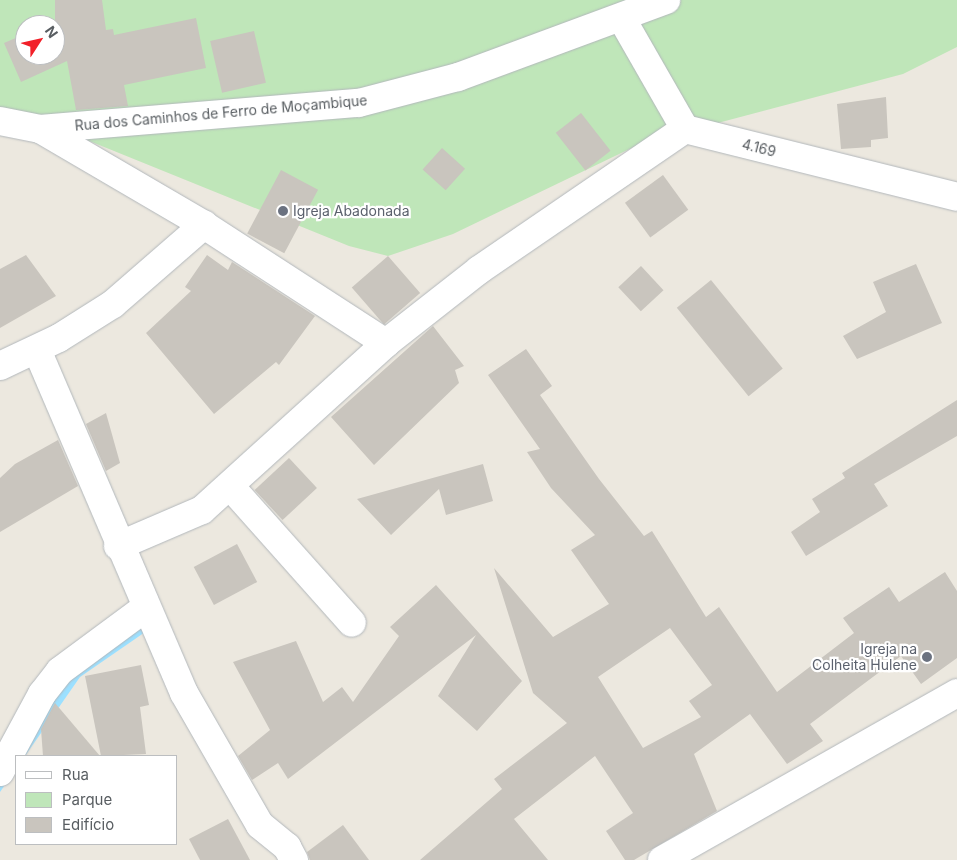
<!DOCTYPE html>
<meta charset="utf-8">
<style>
body{margin:0}
#map{position:relative;width:957px;height:860px;overflow:hidden;background:#ece8df;font-family:Inter,sans-serif}
div>[style]{position:absolute}
.green>*{inset:0;background:#bfe6b9}
.water>*{inset:0;background:#9ce0ff}
.building>*{inset:0;background:#c9c5be;transform-origin:0 0}
.roads{filter:drop-shadow(0 0 1px #b2b7bb) drop-shadow(0 0 1px #b2b7bb)}
.minor>*{height:28px;margin:-14px;padding:0 14px;transform-origin:14px;border-radius:14px;background:#fff}
.tertiary>*{height:28px;margin:-14px;padding:0 14px;transform-origin:14px;border-radius:14px;background:#fff}
.dots>*{width:14px;height:14px;translate:-50% -50%;box-sizing:border-box;border:2px solid #fff;border-radius:50%}
span{translate:-50% -50%;white-space:nowrap;text-align:center;line-height:1.15;-webkit-text-stroke:4.5px #fff;paint-order:stroke}
.street-label{font-size:14px;color:#585d61}
.worship-label{font-size:14px;color:#5b616d}
.left{translate:0 -50%;text-align:left}
.right{translate:-100% -50%;text-align:right}
.legend{position:absolute;left:15px;top:755px;width:162px;height:90px;box-sizing:border-box;background:#fff;border:1px solid #bcbec0;margin:0;padding:6px 9px;list-style:none;font-size:15px;color:#585d61}
.legend li{display:flex;align-items:center;gap:10px;height:25px}
.legend b{width:25px;border:1px solid #bcbec0}
.north{position:absolute;left:15px;top:15px;width:50px;height:50px;box-sizing:border-box;background:#fff;border:1px solid #bcbec0;border-radius:50%;rotate:55deg;font-size:14px;font-weight:700;line-height:20px;text-align:center;color:#585d61}
.north::after{content:'';display:block;margin:auto;width:18px;height:22px;background:#f22029;clip-path:polygon(50% 0,100% 100%,50% 72%,0 100%)}
</style>
<div id="map">
<div class="green">
<div style="clip-path:polygon(evenodd,0 0,957px 0,957px 47px,903px 74px,642px 143px,453px 234px,388px 256px,349px 246px,77px 136px,0 114px,0 0,25px 25px,55px 25px,55px 55px,25px 55px,25px 25px)"></div>
</div>
<div class="water">
<div style="clip-path:polygon(143px 615px,151px 628px,80px 677px,25px 756px,16px 756px,16px 769px,0 792px,0 776px,61px 680px)"></div>
</div>
<div class="building">
<div style="clip-path:polygon(55px 0,102px 0,106px 30px,113px 29px,114px 35px,196px 18px,206px 68px,124px 85px,128px 106px,76px 110px,67px 61px,21px 82px,4px 43px,25px 34px,25px 55px,55px 55px,55px 25px,45px 25px,55px 20px)"></div>
<div style="left:254px;top:31px;width:53px;height:45px;rotate:77deg"></div>
<div style="clip-path:polygon(886px 97px,888px 138px,871px 140px,871px 147px,841px 149px,837px 104px)"></div>
<div style="left:581px;top:113px;width:48px;height:32px;rotate:52deg"></div>
<div style="left:442px;top:148px;width:31px;height:29px;rotate:42deg"></div>
<div style="left:281px;top:170px;width:42px;height:72px;rotate:28deg"></div>
<div style="left:663px;top:175px;width:43px;height:47px;rotate:54deg"></div>
<div style="clip-path:polygon(26px 255px,56px 296px,0 328px,0 269px)"></div>
<div style="clip-path:polygon(207px 255px,228px 270px,232px 262px,315px 316px,279px 365px,276px 362px,214px 414px,146px 333px,191px 291px,185px 287px)"></div>
<div style="left:388px;top:256px;width:49px;height:48px;rotate:49deg"></div>
<div style="clip-path:polygon(916px 264px,942px 323px,857px 359px,843px 336px,886px 312px,873px 282px)"></div>
<div style="left:641px;top:266px;width:33px;height:31px;rotate:47deg"></div>
<div style="left:711px;top:280px;width:114px;height:44px;rotate:51deg"></div>
<div style="clip-path:polygon(433px 326px,464px 366px,455px 370px,459px 383px,374px 465px,331px 417px)"></div>
<div style="clip-path:polygon(evenodd,526px 349px,552px 386px,540px 395px,599px 479px,644px 536px,652px 531px,706px 617px,719px 607px,777px 692px,854px 633px,843px 618px,889px 587px,899px 602px,945px 572px,957px 591px,957px 658px,921px 684px,901px 656px,810px 724px,823px 741px,787px 764px,750px 714px,694px 754px,717px 811px,634px 860px,625px 860px,606px 831px,633px 813px,595px 756px,514px 819px,548px 860px,420px 860px,502px 789px,494px 779px,567px 723px,533px 693px,494px 568px,553px 637px,609px 604px,571px 550px,595px 535px,551px 488px,527px 452px,540px 449px,488px 375px,526px 349px,670px 628px,712px 685px,689px 701px,701px 717px,643px 748px,598px 677px,670px 628px)"></div>
<div style="clip-path:polygon(957px 400px,957px 436px,874px 484px,888px 506px,806px 556px,791px 532px,820px 512px,812px 499px,845px 478px,842px 473px)"></div>
<div style="clip-path:polygon(106px 413px,120px 463px,106px 471px,86px 424px)"></div>
<div style="clip-path:polygon(58px 440px,78px 486px,0 532px,0 478px,15px 464px)"></div>
<div style="left:289px;top:458px;width:41px;height:47px;rotate:47deg"></div>
<div style="clip-path:polygon(483px 464px,493px 501px,446px 515px,439px 489px,391px 535px,357px 499px)"></div>
<div style="left:237px;top:544px;width:43px;height:49px;rotate:62deg"></div>
<div style="clip-path:polygon(436px 585px,522px 681px,477px 731px,438px 696px,476px 635px,288px 779px,278px 763px,252px 780px,238px 756px,270px 730px,233px 662px,296px 641px,323px 702px,342px 687px,353px 702px,399px 636px,390px 627px)"></div>
<div style="clip-path:polygon(141px 665px,149px 705px,140px 707px,146px 754px,101px 756px,85px 676px)"></div>
<div style="clip-path:polygon(55px 703px,100px 756px,43px 756px,41px 729px)"></div>
<div style="clip-path:polygon(228px 819px,250px 860px,200px 860px,189px 839px)"></div>
<div style="clip-path:polygon(343px 825px,369px 860px,310px 860px,307px 852px)"></div>
</div>
<div class="roads">
<div class="minor">
<div style="left:622px;top:19px;width:127px;rotate:60.2deg"></div>
<div style="left:685px;top:129px;width:280px;rotate:14deg"></div>
<div style="left:40px;top:129px;width:190px;rotate:30.3deg"></div>
<div style="left:204px;top:225px;width:217px;rotate:33deg"></div>
<div style="left:37px;top:350px;width:373px;rotate:66.8deg"></div>
<div style="left:184px;top:693px;width:152px;rotate:60.1deg"></div>
<div style="left:260px;top:825px;width:35px;rotate:39deg"></div>
<div style="left:287px;top:847px;width:15px;rotate:62deg"></div>
<div style="left:0;top:366px;width:65px;rotate:-25.4deg"></div>
<div style="left:59px;top:338px;width:64px;rotate:-32.2deg"></div>
<div style="left:113px;top:304px;width:121px;rotate:-41deg"></div>
<div style="left:230px;top:486px;width:183px;rotate:48.3deg"></div>
<div style="left:118px;top:546px;width:91px;rotate:-23.2deg"></div>
<div style="left:202px;top:510px;width:248px;rotate:-42.2deg"></div>
<div style="left:386px;top:343px;width:118px;rotate:-38.1deg"></div>
<div style="left:479px;top:270px;width:250px;rotate:-34.4deg"></div>
<div style="left:0;top:772px;width:89px;rotate:-61.7deg"></div>
<div style="left:42px;top:694px;width:29px;rotate:-52deg"></div>
<div style="left:60px;top:671px;width:106px;rotate:-36.5deg"></div>
<div style="left:662px;top:860px;width:339px;rotate:-29.5deg"></div>
</div>
<div class="tertiary">
<div style="left:0;top:121px;width:41px;rotate:11.3deg"></div>
<div style="left:40px;top:129px;width:320px;rotate:-4.7deg"></div>
<div style="left:359px;top:103px;width:102px;rotate:-14.7deg"></div>
<div style="left:458px;top:77px;width:222px;rotate:-20.3deg"></div>
</div>
</div>
<div class="dots">
<div style="left:283px;top:211px;background:#6b7280"></div>
<div style="left:927px;top:657px;background:#6b7280"></div>
</div>
<div class="street-label">
<span style="left:221px;top:113px;rotate:-5deg">Rua dos Caminhos de Ferro de Moçambique</span>
<span style="left:759px;top:148px;rotate:14deg">4.169</span>
</div>
<div class="worship-label">
<span class="left" style="left:293px;top:211px">Igreja Abadonada</span>
<span class="right" style="left:917px;top:657px">Igreja na<br>Colheita Hulene</span>
</div>
<ul class="legend">
<li><b style="height:6px;background:#fff"></b>Rua</li>
<li><b style="height:14px;background:#bfe6b9"></b>Parque</li>
<li><b style="height:14px;background:#c9c5be"></b>Edifício</li>
</ul>
<div class="north">N</div>
</div>
